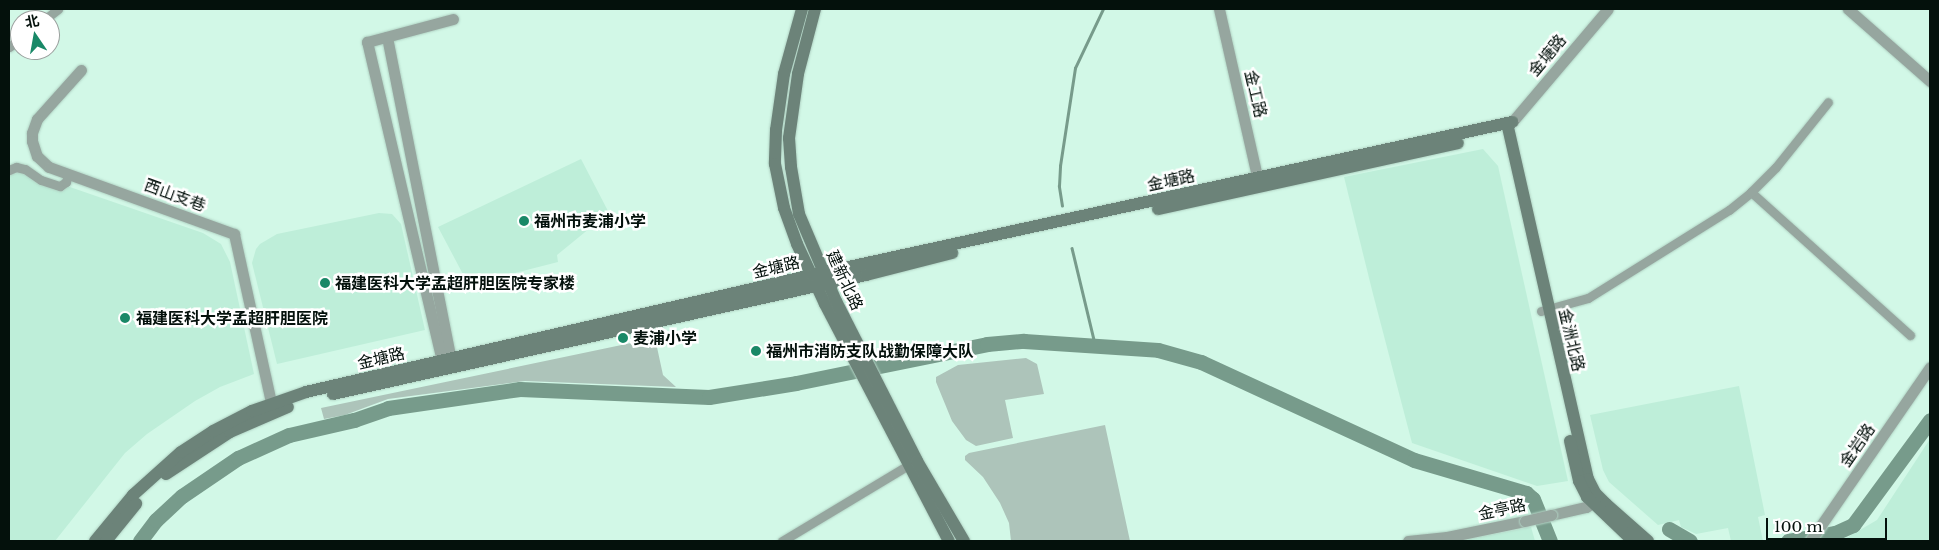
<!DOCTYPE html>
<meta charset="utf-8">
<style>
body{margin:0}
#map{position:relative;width:1939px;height:550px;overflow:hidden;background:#d2f8e7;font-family:"Libre Baskerville","Noto Sans SC",serif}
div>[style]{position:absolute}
.built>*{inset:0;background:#beeed9}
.green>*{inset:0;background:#adc4ba}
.stream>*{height:2.5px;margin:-1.25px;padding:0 1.25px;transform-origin:1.25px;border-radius:1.25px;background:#779b8b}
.river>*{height:15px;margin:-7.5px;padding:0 7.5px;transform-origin:7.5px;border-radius:7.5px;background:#779b8b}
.roads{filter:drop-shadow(0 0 1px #b1d3c4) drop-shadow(0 0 1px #b1d3c4)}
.minor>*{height:9px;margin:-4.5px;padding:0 4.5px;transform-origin:4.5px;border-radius:4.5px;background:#96a69f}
.tertiary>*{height:11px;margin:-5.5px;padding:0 5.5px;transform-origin:5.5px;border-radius:5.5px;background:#96a69f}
.secondary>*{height:12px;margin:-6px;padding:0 6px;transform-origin:6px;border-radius:6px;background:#6c8379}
.bridges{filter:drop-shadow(0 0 1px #b1d3c4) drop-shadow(0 0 1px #b1d3c4)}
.tertiary-bridge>*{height:11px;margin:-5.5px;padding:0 5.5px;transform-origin:5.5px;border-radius:5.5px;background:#96a69f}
.dots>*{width:14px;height:14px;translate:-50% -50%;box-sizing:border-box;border:2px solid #fff;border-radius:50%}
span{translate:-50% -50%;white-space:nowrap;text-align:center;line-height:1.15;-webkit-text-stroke:5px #fff;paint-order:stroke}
.street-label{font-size:16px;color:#04110c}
.poi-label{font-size:16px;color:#04110c;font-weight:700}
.left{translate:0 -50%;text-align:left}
.frame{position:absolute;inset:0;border:10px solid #04110c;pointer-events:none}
.north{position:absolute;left:10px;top:10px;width:50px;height:50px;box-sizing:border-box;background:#fff;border:1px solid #9ba09e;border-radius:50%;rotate:348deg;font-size:14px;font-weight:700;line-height:20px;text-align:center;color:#04110c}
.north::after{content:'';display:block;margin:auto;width:18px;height:22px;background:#198867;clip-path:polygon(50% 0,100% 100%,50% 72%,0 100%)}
.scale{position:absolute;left:1766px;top:518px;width:121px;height:22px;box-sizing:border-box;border:2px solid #04110c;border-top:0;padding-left:6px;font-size:15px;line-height:18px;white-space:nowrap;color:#04110c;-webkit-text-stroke:4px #fff;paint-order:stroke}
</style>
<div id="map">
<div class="built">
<div style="clip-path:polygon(1483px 149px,1498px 166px,1568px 481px,1537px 486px,1412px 443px,1373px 294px,1344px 177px)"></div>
<div style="clip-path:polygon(581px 159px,608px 211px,606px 215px,557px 255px,558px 262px,484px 281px,465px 278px,438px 227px)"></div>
<div style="clip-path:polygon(22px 172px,39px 184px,62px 190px,67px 186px,203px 233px,221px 244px,230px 262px,254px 374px,220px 387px,195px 401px,147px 434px,125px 453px,55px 541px,9px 541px,9px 175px)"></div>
<div style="clip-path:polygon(379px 213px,392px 214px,401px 224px,425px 330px,277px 364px,252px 263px,256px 249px,260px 244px,277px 234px)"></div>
<div style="clip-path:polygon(1739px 386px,1765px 515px,1758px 517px,1763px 541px,1731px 541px,1728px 528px,1696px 534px,1681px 527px,1679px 520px,1658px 525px,1609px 482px,1603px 470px,1590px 415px)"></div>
<div style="clip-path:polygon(1930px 439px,1930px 541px,1824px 541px,1848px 537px,1877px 520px)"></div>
<div style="clip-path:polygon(1531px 527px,1535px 541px,1458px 541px)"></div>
</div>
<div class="green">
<div style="clip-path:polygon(655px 338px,663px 375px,676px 387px,525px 381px,388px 399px,345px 415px,324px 419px,321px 408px)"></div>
<div style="clip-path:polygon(1026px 358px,1037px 364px,1044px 394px,1005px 400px,1013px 438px,976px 446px,966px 440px,952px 421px,936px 382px,936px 377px,958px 365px)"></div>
<div style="clip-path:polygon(1105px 425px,1130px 541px,1011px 541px,1009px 523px,1000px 503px,983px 477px,965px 460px,965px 456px,969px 453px)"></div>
</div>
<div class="stream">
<div style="left:1062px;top:206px;width:20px;rotate:-99deg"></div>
<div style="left:1059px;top:186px;width:20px;rotate:-87deg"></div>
<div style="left:1060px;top:166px;width:99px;rotate:-81.3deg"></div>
<div style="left:1075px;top:68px;width:65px;rotate:-64.6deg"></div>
<div style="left:1072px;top:248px;width:99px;rotate:76.5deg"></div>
</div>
<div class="river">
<div style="left:1669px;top:529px;width:24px;rotate:30deg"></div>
<div style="left:140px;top:541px;width:26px;rotate:-53deg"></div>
<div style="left:156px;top:520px;width:35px;rotate:-43deg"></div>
<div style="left:182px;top:496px;width:68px;rotate:-34.2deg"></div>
<div style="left:238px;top:458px;width:56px;rotate:-24.3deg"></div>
<div style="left:289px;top:435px;width:67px;rotate:-13deg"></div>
<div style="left:354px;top:420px;width:36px;rotate:-19deg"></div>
<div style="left:388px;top:408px;width:133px;rotate:-8.2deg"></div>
<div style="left:520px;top:389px;width:189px;rotate:2.4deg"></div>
<div style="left:709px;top:397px;width:88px;rotate:-9.1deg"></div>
<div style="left:796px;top:383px;width:195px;rotate:-11.5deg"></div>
<div style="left:987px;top:344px;width:37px;rotate:-5deg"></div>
<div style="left:1024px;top:341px;width:134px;rotate:3.8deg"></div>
<div style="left:1158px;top:350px;width:45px;rotate:15.6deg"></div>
<div style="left:1201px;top:362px;width:234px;rotate:24.7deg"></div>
<div style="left:1414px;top:460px;width:117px;rotate:16.4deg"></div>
<div style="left:1526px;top:493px;width:9px;rotate:41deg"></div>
<div style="left:1533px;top:499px;width:45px;rotate:68deg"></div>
<div style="left:1788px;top:541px;width:48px;rotate:-9.7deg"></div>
<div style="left:1835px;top:533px;width:20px;rotate:-24deg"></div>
<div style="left:1853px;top:525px;width:130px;rotate:-53.7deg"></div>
</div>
<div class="roads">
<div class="minor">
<div style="left:44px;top:20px;width:18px;rotate:-38deg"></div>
<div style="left:9px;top:47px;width:14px;rotate:-36deg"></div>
<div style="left:9px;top:170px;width:8px;rotate:-23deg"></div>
<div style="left:16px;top:167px;width:9px;rotate:13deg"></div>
<div style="left:25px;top:169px;width:19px;rotate:35deg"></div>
<div style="left:41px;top:180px;width:20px;rotate:18deg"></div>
<div style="left:60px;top:186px;width:7px;rotate:-34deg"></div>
<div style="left:66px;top:182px;width:8px;rotate:-76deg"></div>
<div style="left:1751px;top:192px;width:214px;rotate:42deg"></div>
<div style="left:1541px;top:311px;width:49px;rotate:-15.5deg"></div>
<div style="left:1588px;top:298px;width:166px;rotate:-32deg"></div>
<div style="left:1729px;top:210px;width:28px;rotate:-39deg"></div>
<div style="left:1751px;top:192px;width:35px;rotate:-45deg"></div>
<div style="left:1776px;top:167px;width:83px;rotate:-51.3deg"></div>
<div style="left:782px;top:541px;width:152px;rotate:-31deg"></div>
</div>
<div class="tertiary">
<div style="left:1219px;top:9px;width:180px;rotate:77.2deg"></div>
<div style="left:1848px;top:9px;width:109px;rotate:41.3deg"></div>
<div style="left:387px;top:37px;width:328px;rotate:78.8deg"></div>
<div style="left:81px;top:70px;width:66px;rotate:131.9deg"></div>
<div style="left:37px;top:119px;width:15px;rotate:110deg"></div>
<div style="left:32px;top:133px;width:8px;rotate:90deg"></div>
<div style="left:32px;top:141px;width:16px;rotate:72deg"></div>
<div style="left:37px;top:156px;width:16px;rotate:43deg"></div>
<div style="left:49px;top:167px;width:197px;rotate:19.9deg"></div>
<div style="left:234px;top:234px;width:182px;rotate:77.6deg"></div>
<div style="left:1512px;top:122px;width:148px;rotate:-49.7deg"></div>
<div style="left:442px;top:361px;width:328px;rotate:-103.2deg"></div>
<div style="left:367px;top:42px;width:89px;rotate:-15deg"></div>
<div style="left:1551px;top:515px;width:36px;rotate:-13deg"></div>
<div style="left:1586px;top:507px;width:15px;rotate:-32deg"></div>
<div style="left:1408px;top:541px;width:39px;rotate:-6deg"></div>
<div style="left:1447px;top:537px;width:80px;rotate:-11.6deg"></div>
<div style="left:1810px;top:541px;width:211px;rotate:-55.4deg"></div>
</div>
<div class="secondary">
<div style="left:802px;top:9px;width:67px;rotate:105.5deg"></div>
<div style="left:784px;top:74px;width:57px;rotate:98.1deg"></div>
<div style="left:776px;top:130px;width:34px;rotate:92deg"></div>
<div style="left:775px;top:164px;width:45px;rotate:78.4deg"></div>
<div style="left:784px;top:208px;width:38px;rotate:70deg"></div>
<div style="left:797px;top:244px;width:66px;rotate:65deg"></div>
<div style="left:825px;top:304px;width:267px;rotate:62.4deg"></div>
<div style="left:815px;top:9px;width:67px;rotate:104.7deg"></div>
<div style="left:798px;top:74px;width:65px;rotate:98deg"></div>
<div style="left:789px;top:138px;width:29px;rotate:86deg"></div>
<div style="left:791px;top:167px;width:48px;rotate:80.3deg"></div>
<div style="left:799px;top:214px;width:95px;rotate:67deg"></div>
<div style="left:836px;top:301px;width:179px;rotate:63.1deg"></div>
<div style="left:917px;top:461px;width:93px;rotate:59.6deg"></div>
<div style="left:1507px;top:123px;width:365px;rotate:77.2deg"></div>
<div style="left:1588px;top:479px;width:16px;rotate:63deg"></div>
<div style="left:1595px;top:493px;width:16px;rotate:45deg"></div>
<div style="left:1606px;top:504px;width:56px;rotate:41.4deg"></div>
<div style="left:1158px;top:209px;width:307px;rotate:-12.4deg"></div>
<div style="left:333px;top:394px;width:546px;rotate:-12.59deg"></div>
<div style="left:866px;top:275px;width:89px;rotate:-14.3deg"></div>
<div style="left:1570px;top:441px;width:41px;rotate:77.3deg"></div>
<div style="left:1579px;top:481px;width:18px;rotate:63deg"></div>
<div style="left:1587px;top:497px;width:64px;rotate:43.7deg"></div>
<div style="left:166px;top:474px;width:77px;rotate:-33.3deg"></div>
<div style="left:230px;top:432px;width:63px;rotate:-23.3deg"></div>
<div style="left:95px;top:541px;width:60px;rotate:-50.4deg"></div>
<div style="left:133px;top:495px;width:64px;rotate:-41.9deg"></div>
<div style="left:181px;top:452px;width:38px;rotate:-33deg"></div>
<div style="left:213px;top:431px;width:44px;rotate:-27.1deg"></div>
<div style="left:252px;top:411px;width:57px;rotate:-19.4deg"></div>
<div style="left:306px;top:392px;width:519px;rotate:-13.02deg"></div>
<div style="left:812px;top:275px;width:717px;rotate:-12.33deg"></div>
<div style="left:106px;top:541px;width:48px;rotate:-51deg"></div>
</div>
</div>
<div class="bridges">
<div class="tertiary-bridge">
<div style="left:1525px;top:521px;width:27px;rotate:-13deg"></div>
</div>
</div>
<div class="dots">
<div style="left:524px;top:221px;background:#198867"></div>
<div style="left:325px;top:283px;background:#198867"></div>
<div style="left:125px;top:318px;background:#198867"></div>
<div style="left:623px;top:338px;background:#198867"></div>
<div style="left:756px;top:351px;background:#198867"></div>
</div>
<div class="street-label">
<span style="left:1547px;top:55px;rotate:-50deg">金塘路</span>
<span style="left:1256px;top:94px;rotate:77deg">金工路</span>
<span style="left:1171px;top:180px;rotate:-12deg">金塘路</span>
<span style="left:175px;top:195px;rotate:20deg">西山支巷</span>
<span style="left:776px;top:267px;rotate:-13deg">金塘路</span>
<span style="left:845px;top:280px;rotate:65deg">建新北路</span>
<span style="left:1572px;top:340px;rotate:77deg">金洲北路</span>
<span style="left:381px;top:358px;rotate:-13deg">金塘路</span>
<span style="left:1857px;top:445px;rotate:-55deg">金岩路</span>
<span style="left:1502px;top:509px;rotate:-12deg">金亭路</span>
</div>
<div class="poi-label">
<span class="left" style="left:534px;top:221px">福州市麦浦小学</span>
<span class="left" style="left:335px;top:283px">福建医科大学孟超肝胆医院专家楼</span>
<span class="left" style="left:136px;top:318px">福建医科大学孟超肝胆医院</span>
<span class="left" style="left:633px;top:338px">麦浦小学</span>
<span class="left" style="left:766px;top:351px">福州市消防支队战勤保障大队</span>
</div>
<div class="frame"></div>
<div class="north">北</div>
<div class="scale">100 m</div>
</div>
